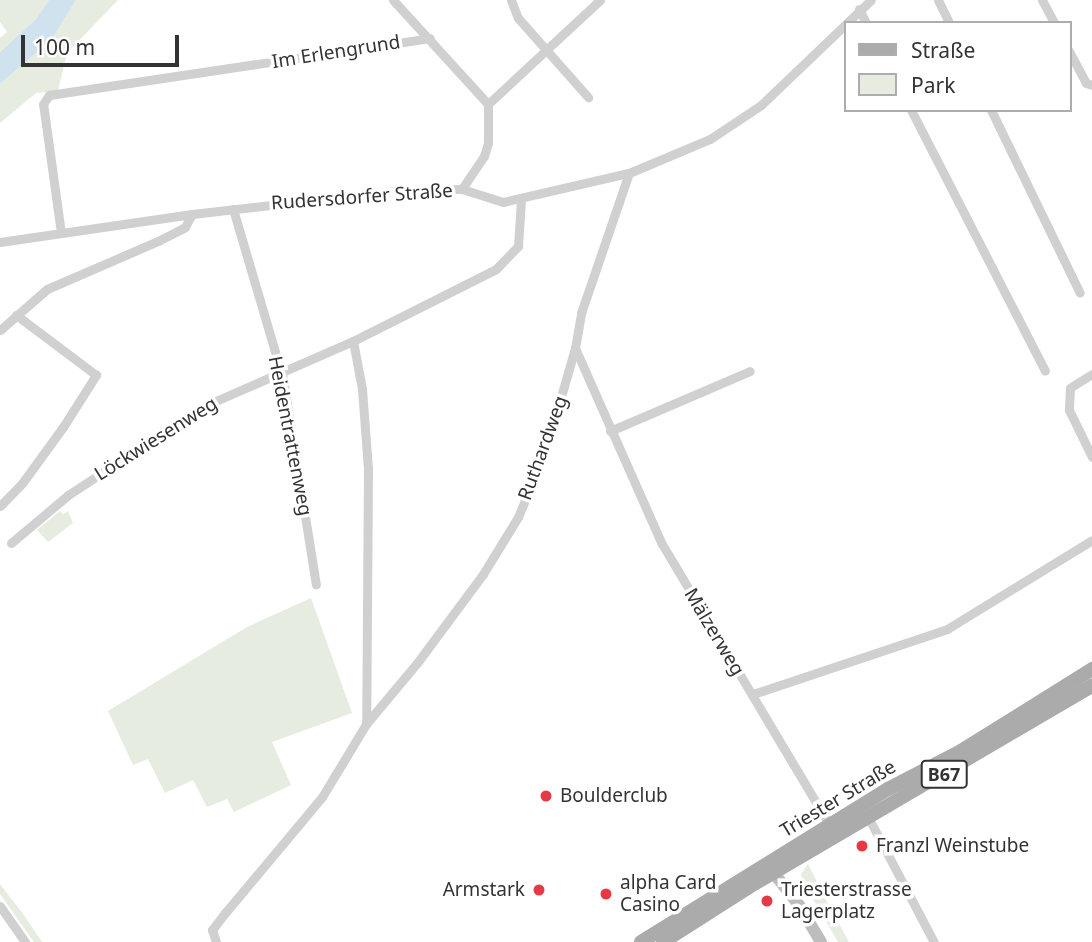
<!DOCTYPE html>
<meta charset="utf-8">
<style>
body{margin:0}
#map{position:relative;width:1092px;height:942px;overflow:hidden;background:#fff;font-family:"Noto Sans",sans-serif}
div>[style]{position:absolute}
.green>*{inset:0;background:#e6ecdf}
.water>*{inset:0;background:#cfe2ee}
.street>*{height:9px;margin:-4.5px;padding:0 4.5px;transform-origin:4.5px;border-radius:4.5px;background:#d0d0d0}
.secondary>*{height:12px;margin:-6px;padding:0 6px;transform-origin:6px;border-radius:6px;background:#bdbdbd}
.primary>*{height:14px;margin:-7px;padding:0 7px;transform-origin:7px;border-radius:7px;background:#ababab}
.dots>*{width:19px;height:19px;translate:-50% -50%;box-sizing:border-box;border:4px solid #fff;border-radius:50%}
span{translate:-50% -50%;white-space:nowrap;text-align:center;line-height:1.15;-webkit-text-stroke:7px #fff;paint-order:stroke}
.shield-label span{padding:2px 5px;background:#fff;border:2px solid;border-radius:5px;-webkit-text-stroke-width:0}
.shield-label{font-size:18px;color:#333;font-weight:700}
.street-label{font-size:19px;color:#333}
.poi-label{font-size:19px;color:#333}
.left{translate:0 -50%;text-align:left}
.right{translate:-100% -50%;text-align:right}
.legend{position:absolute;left:844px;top:21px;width:228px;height:91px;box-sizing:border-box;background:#fff;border:2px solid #adadad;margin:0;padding:9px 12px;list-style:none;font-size:21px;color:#333}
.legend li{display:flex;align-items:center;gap:14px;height:35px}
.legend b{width:35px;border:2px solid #adadad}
.scale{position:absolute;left:21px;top:35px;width:158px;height:32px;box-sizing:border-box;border:4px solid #333;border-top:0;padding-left:9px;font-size:21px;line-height:24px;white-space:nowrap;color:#333;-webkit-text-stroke:5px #fff;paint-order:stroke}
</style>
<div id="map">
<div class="green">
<div style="clip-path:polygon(0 0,49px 0,36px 19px,0 52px,0 38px,7px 32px,0 22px)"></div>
<div style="clip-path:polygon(76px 0,118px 0,67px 53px,58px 91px,36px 93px,0 123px,0 84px,52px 39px)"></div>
<div style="clip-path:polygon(60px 511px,63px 514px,68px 511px,73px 523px,48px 542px,37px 530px)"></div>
<div style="clip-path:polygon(311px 598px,352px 713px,272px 742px,291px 785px,234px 812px,227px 799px,207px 807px,193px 780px,165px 793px,148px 759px,133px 765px,108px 711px,247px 627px)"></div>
<div style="clip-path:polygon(808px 864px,827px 902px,849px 942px,838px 942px,802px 880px,801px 874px)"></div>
<div style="clip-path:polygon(0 884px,23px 914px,42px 942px,34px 942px,0 894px)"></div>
</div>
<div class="water">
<div style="clip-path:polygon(49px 0,76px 0,52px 39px,0 84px,0 52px,36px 19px)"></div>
</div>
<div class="street">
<div style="left:393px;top:0;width:141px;rotate:47.6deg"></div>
<div style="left:488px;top:104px;width:39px;rotate:90deg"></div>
<div style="left:488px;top:143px;width:14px;rotate:107deg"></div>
<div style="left:484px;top:156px;width:40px;rotate:124deg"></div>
<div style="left:511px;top:0;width:19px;rotate:69deg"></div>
<div style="left:518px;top:18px;width:106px;rotate:48.5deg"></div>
<div style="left:938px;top:0;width:25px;rotate:64deg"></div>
<div style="left:1042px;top:0;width:26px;rotate:62deg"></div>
<div style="left:859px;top:9px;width:16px;rotate:63deg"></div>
<div style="left:1069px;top:51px;width:36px;rotate:62deg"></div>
<div style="left:1086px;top:83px;width:6px;rotate:18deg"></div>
<div style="left:488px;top:104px;width:153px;rotate:-42.9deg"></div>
<div style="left:911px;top:110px;width:293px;rotate:62.8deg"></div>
<div style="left:991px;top:110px;width:203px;rotate:64.1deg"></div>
<div style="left:233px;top:209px;width:177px;rotate:73.6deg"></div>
<div style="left:283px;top:379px;width:208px;rotate:80.9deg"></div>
<div style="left:61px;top:233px;width:130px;rotate:-97.9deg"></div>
<div style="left:43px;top:104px;width:11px;rotate:-56deg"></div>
<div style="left:49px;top:95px;width:385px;rotate:-8.5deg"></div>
<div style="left:0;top:242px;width:194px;rotate:-8.3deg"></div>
<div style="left:192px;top:214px;width:212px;rotate:-6.5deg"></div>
<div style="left:403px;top:190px;width:59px;rotate:-1deg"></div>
<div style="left:462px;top:189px;width:43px;rotate:17.6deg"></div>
<div style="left:503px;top:202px;width:129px;rotate:-13deg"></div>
<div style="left:629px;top:173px;width:88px;rotate:-22.8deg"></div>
<div style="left:710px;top:139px;width:61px;rotate:-33.7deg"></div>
<div style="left:761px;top:105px;width:152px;rotate:-43.7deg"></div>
<div style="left:0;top:330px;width:62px;rotate:-41.1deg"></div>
<div style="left:47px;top:289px;width:121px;rotate:-23.4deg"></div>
<div style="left:158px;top:241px;width:30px;rotate:-27deg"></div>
<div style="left:185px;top:227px;width:15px;rotate:-62deg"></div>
<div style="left:353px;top:341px;width:49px;rotate:79.4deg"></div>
<div style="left:362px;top:389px;width:79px;rotate:85.7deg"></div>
<div style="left:368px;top:468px;width:256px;rotate:90.4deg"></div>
<div style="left:575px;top:348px;width:214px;rotate:66.1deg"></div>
<div style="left:662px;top:544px;width:328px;rotate:59.2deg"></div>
<div style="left:1092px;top:374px;width:26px;rotate:148deg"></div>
<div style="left:1070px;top:388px;width:22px;rotate:93deg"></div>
<div style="left:1069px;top:410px;width:52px;rotate:63.9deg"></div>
<div style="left:610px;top:431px;width:152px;rotate:-23.2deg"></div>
<div style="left:0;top:506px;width:33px;rotate:-46deg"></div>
<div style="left:23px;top:482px;width:68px;rotate:-54deg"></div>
<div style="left:63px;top:427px;width:62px;rotate:-57.6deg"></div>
<div style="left:96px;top:375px;width:100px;rotate:-143.1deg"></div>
<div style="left:11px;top:543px;width:75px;rotate:-40.1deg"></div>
<div style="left:68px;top:495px;width:160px;rotate:-33.3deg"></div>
<div style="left:202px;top:407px;width:165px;rotate:-23.6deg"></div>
<div style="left:353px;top:341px;width:160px;rotate:-26.7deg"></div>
<div style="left:496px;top:269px;width:32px;rotate:-46deg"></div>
<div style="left:518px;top:246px;width:47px;rotate:-86.3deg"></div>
<div style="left:753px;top:694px;width:205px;rotate:-18.5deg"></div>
<div style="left:947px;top:629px;width:170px;rotate:-31.5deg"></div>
<div style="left:868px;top:817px;width:141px;rotate:62.2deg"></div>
<div style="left:0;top:906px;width:44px;rotate:55.2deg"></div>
<div style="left:216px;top:942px;width:13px;rotate:-108deg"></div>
<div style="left:212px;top:930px;width:21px;rotate:-53deg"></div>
<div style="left:225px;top:913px;width:151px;rotate:-50.1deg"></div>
<div style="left:322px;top:797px;width:85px;rotate:-58.9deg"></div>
<div style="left:366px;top:724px;width:80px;rotate:-50.1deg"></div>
<div style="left:417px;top:663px;width:111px;rotate:-53.4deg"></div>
<div style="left:483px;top:574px;width:67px;rotate:-58.4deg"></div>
<div style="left:518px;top:517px;width:70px;rotate:-67.4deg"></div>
<div style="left:545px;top:452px;width:108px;rotate:-73.9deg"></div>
<div style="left:575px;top:348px;width:36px;rotate:-80deg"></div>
<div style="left:581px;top:313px;width:148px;rotate:-71.1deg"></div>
</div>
<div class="secondary">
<div style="left:769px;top:867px;width:48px;rotate:51.7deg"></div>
<div style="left:799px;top:905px;width:43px;rotate:59.3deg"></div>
</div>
<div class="primary">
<div style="left:641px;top:942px;width:291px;rotate:-31.8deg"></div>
<div style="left:888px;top:789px;width:82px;rotate:-27.5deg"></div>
<div style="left:961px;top:751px;width:155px;rotate:-32deg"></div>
<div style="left:663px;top:942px;width:102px;rotate:-32.6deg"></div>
<div style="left:749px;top:887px;width:398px;rotate:-30.4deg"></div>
</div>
<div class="dots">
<div style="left:546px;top:796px;background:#e63946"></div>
<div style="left:862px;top:846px;background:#e63946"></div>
<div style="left:539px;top:890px;background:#e63946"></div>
<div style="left:606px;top:894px;background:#e63946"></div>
<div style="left:767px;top:901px;background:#e63946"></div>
</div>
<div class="shield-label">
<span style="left:944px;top:774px">B67</span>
</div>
<div class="street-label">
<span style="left:336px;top:52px;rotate:-9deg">Im Erlengrund</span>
<span style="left:362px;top:197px;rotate:-4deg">Rudersdorfer Straße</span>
<span style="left:290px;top:436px;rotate:79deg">Heidentrattenweg</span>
<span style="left:156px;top:439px;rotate:-32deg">Löckwiesenweg</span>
<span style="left:543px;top:448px;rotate:-70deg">Ruthardweg</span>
<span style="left:714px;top:632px;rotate:59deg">Mälzerweg</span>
<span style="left:838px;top:799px;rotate:-31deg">Triester Straße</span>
</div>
<div class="poi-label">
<span class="left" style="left:560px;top:796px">Boulderclub</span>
<span class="left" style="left:876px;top:846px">Franzl Weinstube</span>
<span class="left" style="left:620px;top:894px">alpha Card<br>Casino</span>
<span class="right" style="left:525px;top:890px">Armstark</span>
<span class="left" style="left:781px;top:901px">Triesterstrasse<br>Lagerplatz</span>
</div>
<ul class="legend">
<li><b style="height:9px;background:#ababab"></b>Straße</li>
<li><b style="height:19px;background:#e6ecdf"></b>Park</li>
</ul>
<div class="scale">100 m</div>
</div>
